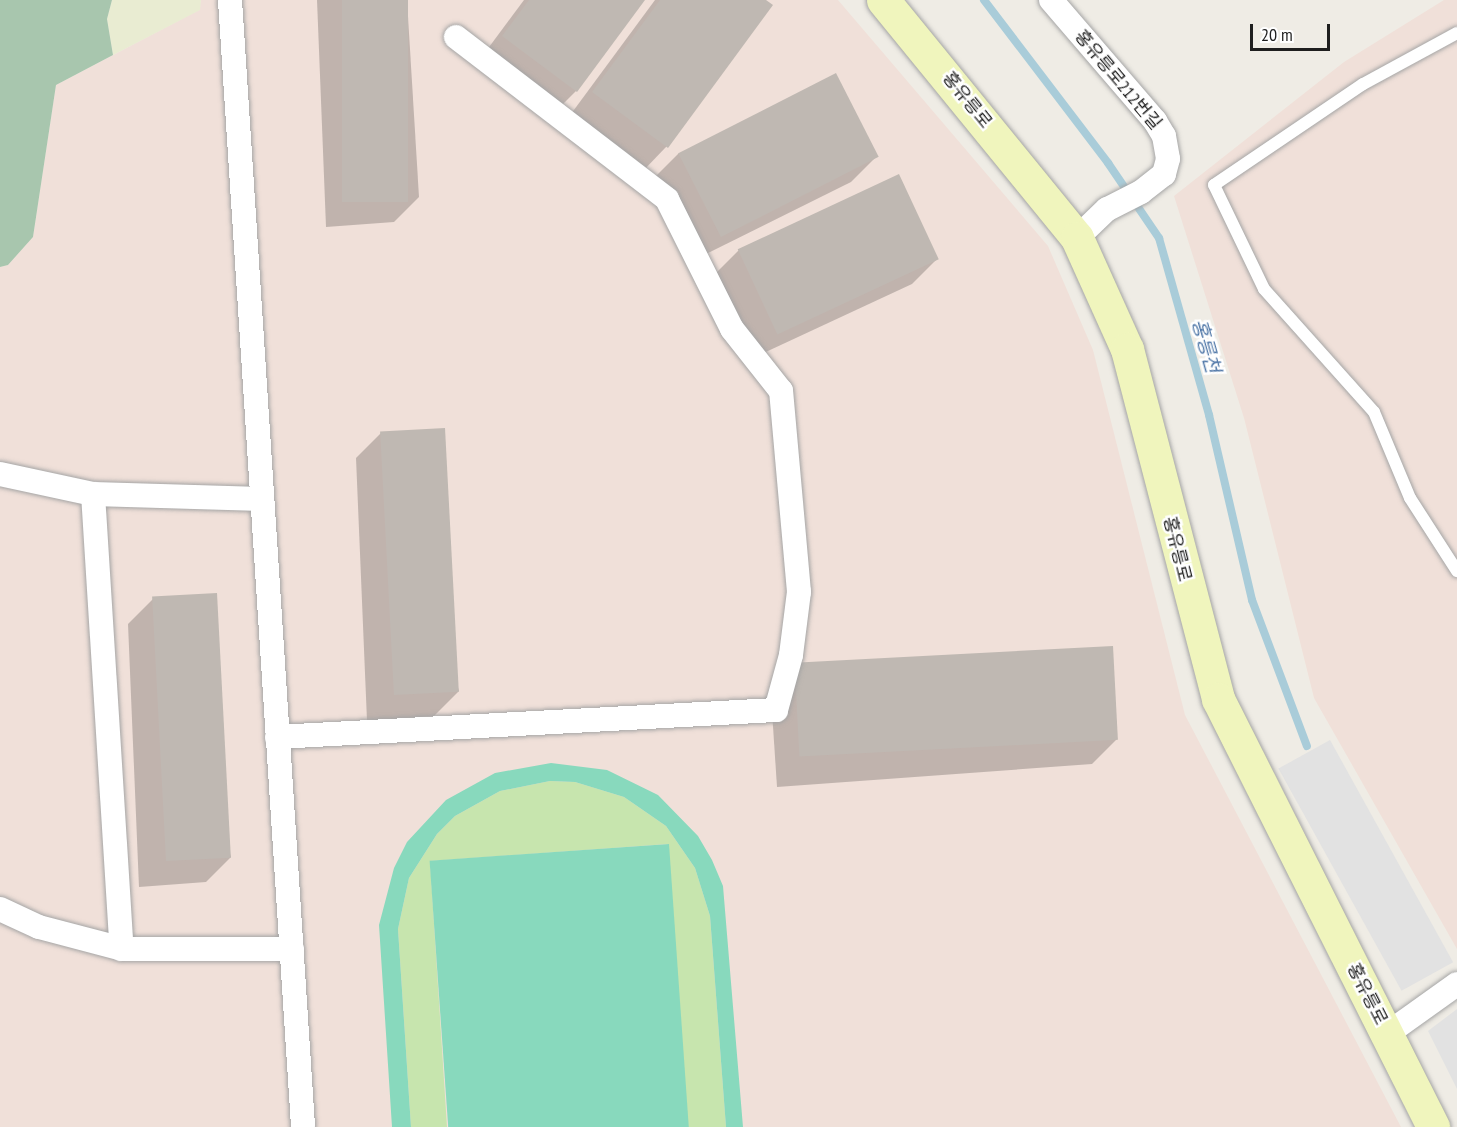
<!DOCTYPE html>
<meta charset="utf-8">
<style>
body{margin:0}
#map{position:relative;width:1457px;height:1127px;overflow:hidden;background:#efece5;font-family:"PT Sans Narrow","Noto Sans KR",sans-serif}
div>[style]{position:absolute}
.military>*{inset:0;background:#f0e0d9}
.farmland>*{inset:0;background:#e9ecd2}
.grass>*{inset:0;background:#c7e5ae}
.cemetery>*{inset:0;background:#a8c6ae}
.pitch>*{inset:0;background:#88d9bd;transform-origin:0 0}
.parking>*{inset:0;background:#e2e2e2;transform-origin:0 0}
.shadow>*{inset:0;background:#0003}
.stream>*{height:8px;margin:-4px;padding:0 4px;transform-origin:4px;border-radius:4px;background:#a9ccd9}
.building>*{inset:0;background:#bfb8b2;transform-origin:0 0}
.roads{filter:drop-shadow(0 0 2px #a5a5a5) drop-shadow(0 0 2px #a5a5a5)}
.lane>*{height:12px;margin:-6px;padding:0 6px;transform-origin:6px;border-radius:6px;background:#fff}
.street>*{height:24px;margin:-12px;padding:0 12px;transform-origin:12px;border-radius:12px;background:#fff}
.secondary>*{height:33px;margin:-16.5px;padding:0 16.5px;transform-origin:16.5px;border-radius:16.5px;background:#f0f5bd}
span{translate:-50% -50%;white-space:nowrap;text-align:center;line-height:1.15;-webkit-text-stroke:5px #fff;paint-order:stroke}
.street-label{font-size:18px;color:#1e1e1e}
.water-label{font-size:20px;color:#5178a8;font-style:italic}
.scale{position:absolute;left:1250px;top:24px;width:80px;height:27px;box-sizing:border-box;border:3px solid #1e1e1e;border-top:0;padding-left:8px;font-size:18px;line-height:21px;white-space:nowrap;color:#1e1e1e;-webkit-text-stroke:4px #fff;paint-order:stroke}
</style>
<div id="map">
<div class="military">
<div style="clip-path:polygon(201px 0,838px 0,1048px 246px,1093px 350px,1185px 715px,1401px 1127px,0 1127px,0 267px,8px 265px,33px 237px,56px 85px,199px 10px)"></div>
<div style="clip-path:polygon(1444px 0,1457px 0,1457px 949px,1314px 698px,1244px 418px,1174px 196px,1344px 62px)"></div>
</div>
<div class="farmland">
<div style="clip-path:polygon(112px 0,201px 0,200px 10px,113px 55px,107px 19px)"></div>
</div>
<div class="grass">
<div style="clip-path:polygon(550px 781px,575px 782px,624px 797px,666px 826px,695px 868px,710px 916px,726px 1127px,687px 1127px,668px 844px,430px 861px,447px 1127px,411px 1127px,398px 929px,409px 878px,437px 834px,455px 816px,500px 791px)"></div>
</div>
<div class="cemetery">
<div style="clip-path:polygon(0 0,112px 0,107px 19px,113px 55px,56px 85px,33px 237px,8px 265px,0 267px)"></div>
</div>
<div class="pitch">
<div style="clip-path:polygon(551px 763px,607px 770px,658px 795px,698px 836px,712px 860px,723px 886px,743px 1127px,726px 1127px,710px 916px,695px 868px,666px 826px,624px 797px,575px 782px,550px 781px,500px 791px,455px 816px,437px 834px,409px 878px,398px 929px,411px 1127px,392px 1127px,379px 925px,394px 868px,407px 842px,446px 800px,495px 773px)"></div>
<div style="left:669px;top:844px;width:284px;height:240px;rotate:86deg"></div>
</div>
<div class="parking">
<div style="left:1330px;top:740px;width:254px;height:59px;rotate:61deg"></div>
<div style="clip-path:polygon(1457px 1009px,1457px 1089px,1428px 1031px)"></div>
</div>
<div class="shadow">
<div style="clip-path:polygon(317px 0,407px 0,419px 197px,394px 222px,326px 227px)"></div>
<div style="clip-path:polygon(524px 0,643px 0,576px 91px,551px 116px,478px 62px)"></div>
<div style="clip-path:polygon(655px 0,764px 0,666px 147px,642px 172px,568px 118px)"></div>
<div style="clip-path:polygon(679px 153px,876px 157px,851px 182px,694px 260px,654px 178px)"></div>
<div style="clip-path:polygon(739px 250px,937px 259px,912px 284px,753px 358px,714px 275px)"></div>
<div style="clip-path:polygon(381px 433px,459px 691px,434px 716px,367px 721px,356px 458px)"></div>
<div style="clip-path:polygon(153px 599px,231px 857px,206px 882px,139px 887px,128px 624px)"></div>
<div style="clip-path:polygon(796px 671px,1117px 739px,1092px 764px,777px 787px,771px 696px)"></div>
</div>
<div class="stream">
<div style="left:984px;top:0;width:205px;rotate:52.7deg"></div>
<div style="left:1108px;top:163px;width:91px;rotate:55.8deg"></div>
<div style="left:1159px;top:238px;width:184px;rotate:74.2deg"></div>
<div style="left:1209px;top:415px;width:190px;rotate:76.9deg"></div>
<div style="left:1252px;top:600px;width:156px;rotate:69.4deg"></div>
</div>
<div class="building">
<div style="left:342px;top:0;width:66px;height:202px"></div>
<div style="clip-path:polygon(529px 0,645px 0,577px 92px,502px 36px)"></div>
<div style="clip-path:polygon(660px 0,766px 0,773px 5px,668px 148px,592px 92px)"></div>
<div style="left:836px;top:73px;width:94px;height:177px;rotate:63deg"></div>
<div style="left:899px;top:174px;width:94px;height:178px;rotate:65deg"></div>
<div style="left:445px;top:428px;width:264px;height:65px;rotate:87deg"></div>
<div style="left:217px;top:593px;width:265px;height:65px;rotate:87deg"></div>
<div style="left:1113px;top:646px;width:94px;height:319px;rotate:87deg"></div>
</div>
<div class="roads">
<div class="lane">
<div style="left:1457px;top:33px;width:107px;rotate:151.5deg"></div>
<div style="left:1363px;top:84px;width:180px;rotate:145.9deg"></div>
<div style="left:1214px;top:185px;width:115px;rotate:64.3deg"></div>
<div style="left:1264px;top:289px;width:165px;rotate:48.2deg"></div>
<div style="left:1374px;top:412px;width:93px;rotate:67.3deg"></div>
<div style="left:1410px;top:498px;width:87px;rotate:57.2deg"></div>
</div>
<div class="street">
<div style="left:230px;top:0;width:1129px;rotate:86.29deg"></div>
<div style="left:1051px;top:0;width:160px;rotate:49.3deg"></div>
<div style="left:1155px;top:121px;width:17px;rotate:59deg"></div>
<div style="left:1164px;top:136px;width:23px;rotate:80deg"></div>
<div style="left:1168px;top:159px;width:16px;rotate:105deg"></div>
<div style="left:1164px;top:174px;width:29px;rotate:142deg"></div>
<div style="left:1141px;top:192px;width:38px;rotate:153deg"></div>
<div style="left:1107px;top:209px;width:42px;rotate:136deg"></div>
<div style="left:0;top:474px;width:95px;rotate:12.1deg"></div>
<div style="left:262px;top:499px;width:169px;rotate:-178.3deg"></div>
<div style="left:93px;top:494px;width:456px;rotate:86.4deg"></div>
<div style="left:122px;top:949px;width:170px"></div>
<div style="left:277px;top:737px;width:500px;rotate:-3.1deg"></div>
<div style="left:776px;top:710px;width:57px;rotate:-74.7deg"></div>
<div style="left:791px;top:655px;width:64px;rotate:-82.8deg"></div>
<div style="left:799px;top:592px;width:202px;rotate:-95.1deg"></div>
<div style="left:781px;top:391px;width:79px;rotate:-128.3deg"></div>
<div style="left:732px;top:329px;width:145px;rotate:-116.6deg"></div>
<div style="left:667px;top:199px;width:266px;rotate:-142.5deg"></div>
<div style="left:0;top:909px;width:43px;rotate:24.8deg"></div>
<div style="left:39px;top:927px;width:86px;rotate:14.8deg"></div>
<div style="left:1387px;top:1034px;width:86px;rotate:-35.5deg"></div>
</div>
<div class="secondary">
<div style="left:883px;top:0;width:307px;rotate:50.8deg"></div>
<div style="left:1077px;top:238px;width:122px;rotate:65.8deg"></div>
<div style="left:1127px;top:349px;width:362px;rotate:75.4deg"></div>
<div style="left:1218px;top:699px;width:479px;rotate:63.3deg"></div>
</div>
</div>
<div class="street-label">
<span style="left:1118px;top:80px;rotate:50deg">홍유릉로212번길</span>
<span style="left:967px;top:100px;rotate:51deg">홍유릉로</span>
<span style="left:1177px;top:549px;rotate:76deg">홍유릉로</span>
<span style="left:1367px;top:994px;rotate:63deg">홍유릉로</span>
</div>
<div class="water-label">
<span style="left:1206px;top:346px;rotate:74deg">홍릉천</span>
</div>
<div class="scale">20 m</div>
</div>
